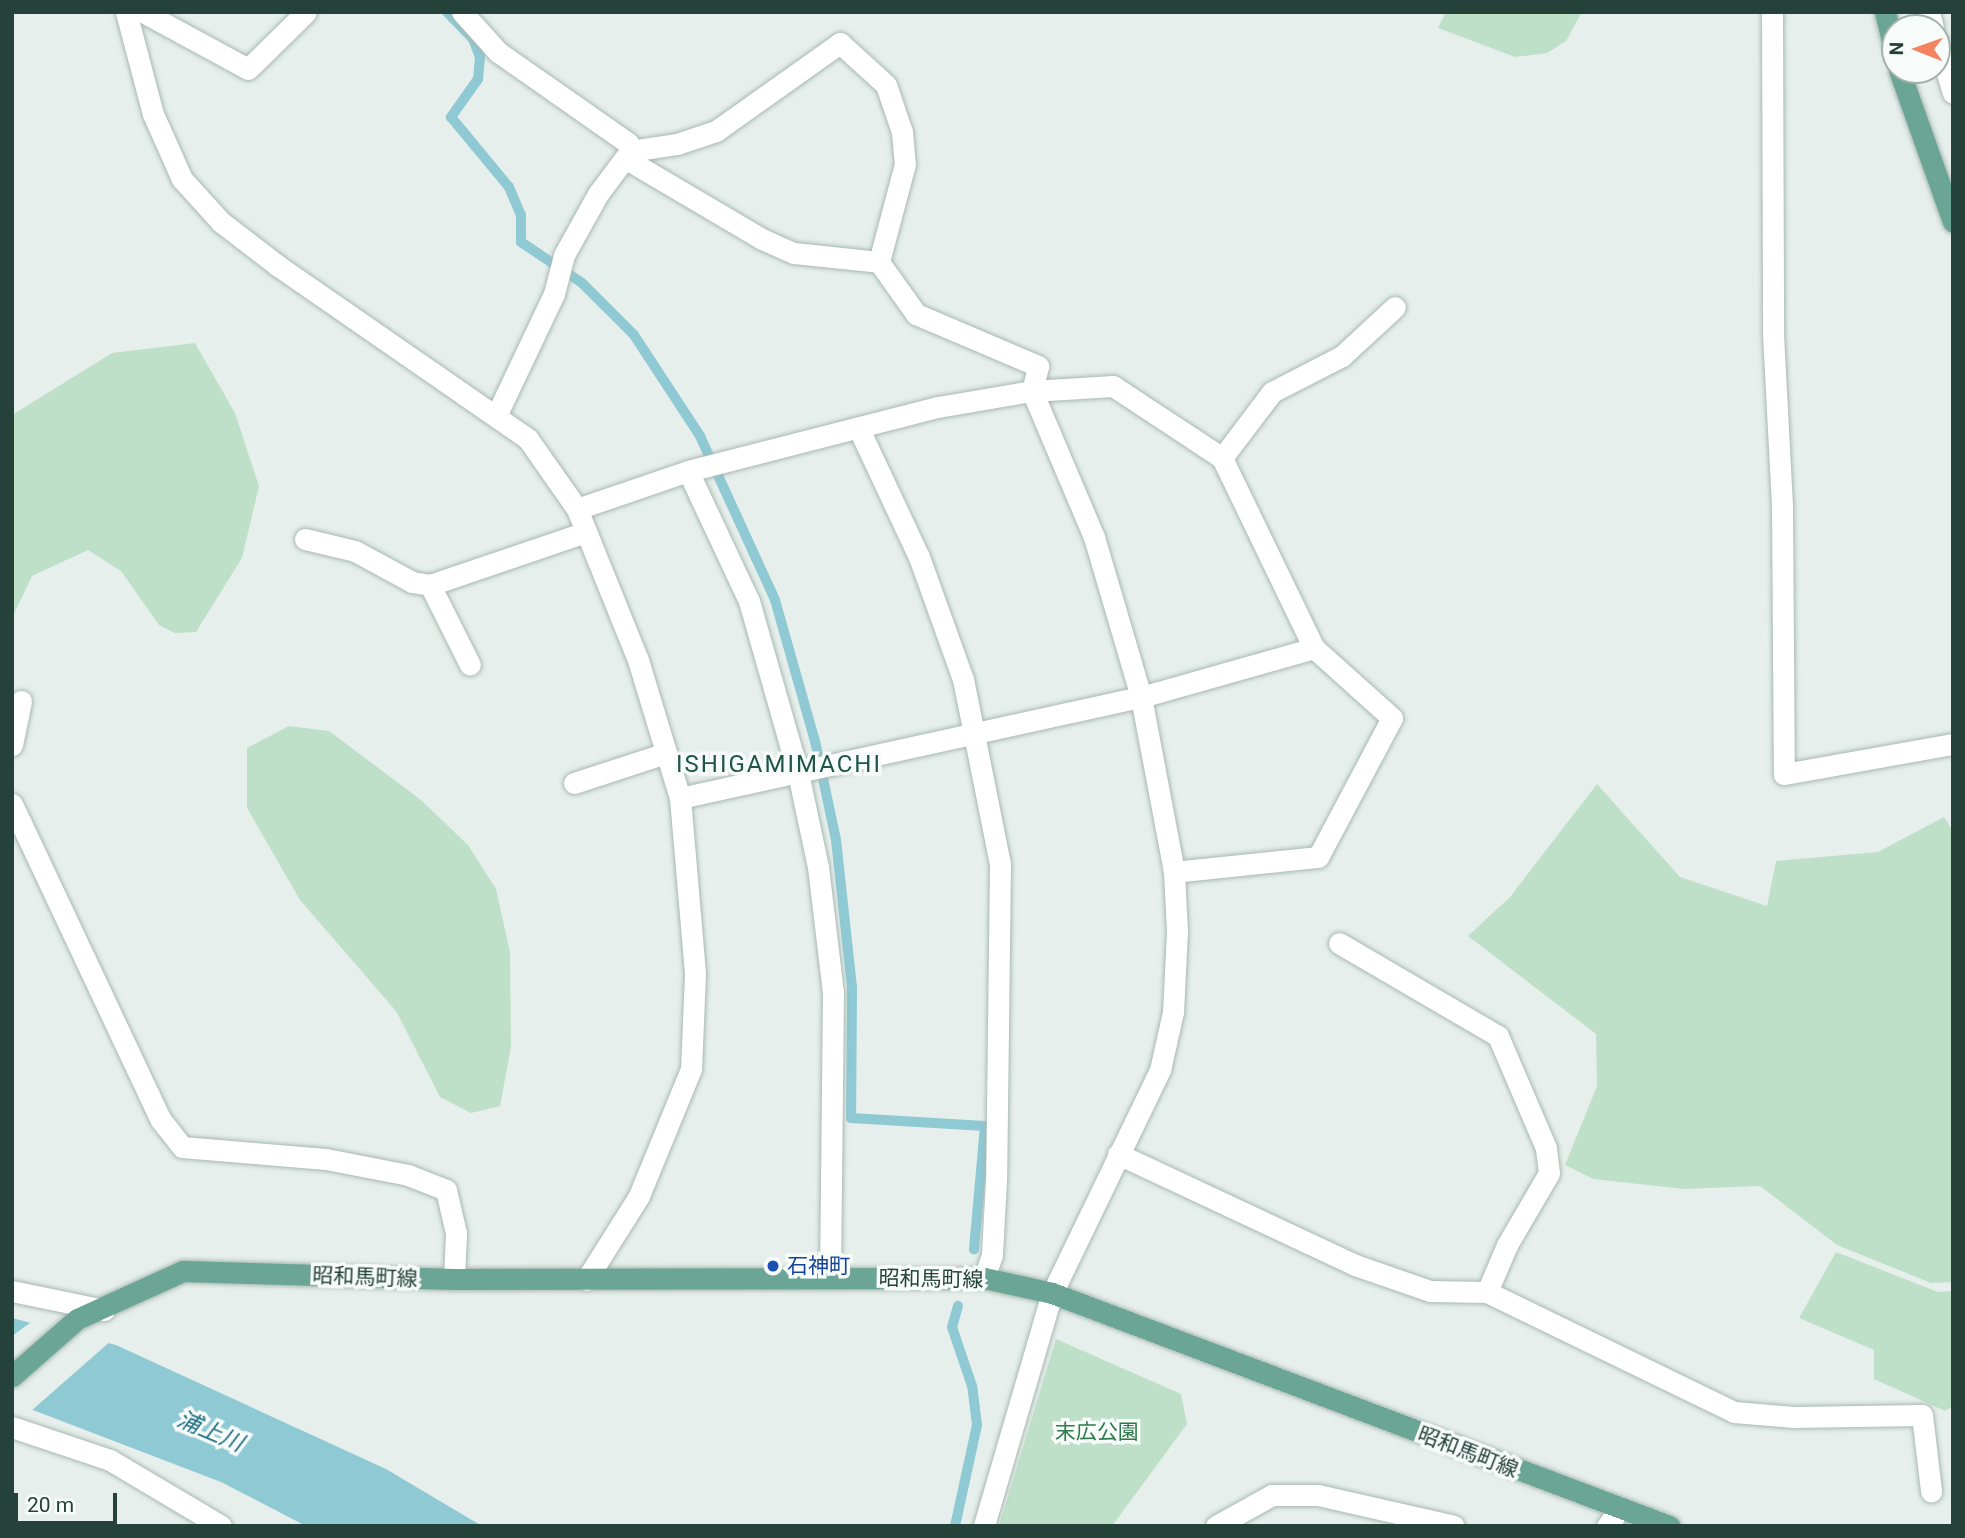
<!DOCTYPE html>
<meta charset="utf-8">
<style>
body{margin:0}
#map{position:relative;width:1965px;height:1538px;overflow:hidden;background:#e6efeb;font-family:Roboto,"Noto Sans JP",sans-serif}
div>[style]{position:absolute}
.green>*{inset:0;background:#bfe0c8}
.water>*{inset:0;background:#8ec9d4}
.pier>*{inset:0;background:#e6efeb}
.stream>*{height:10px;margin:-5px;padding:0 5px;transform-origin:5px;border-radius:5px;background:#8ec9d4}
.roads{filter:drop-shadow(0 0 2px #a8b8b2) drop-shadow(0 0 2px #a8b8b2)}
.minor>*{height:21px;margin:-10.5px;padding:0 10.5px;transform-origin:10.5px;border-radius:10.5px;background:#fff}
.major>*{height:21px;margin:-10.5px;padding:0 10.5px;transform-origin:10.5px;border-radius:10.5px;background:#6aa596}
.dots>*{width:19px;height:19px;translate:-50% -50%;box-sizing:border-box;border:4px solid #f7fbf9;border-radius:50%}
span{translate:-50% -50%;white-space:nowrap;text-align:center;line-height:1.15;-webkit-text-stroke:7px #f7fbf9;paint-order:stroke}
.transit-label{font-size:21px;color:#164399}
.left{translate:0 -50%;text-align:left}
.street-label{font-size:21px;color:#24423a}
.park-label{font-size:21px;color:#2d7a4b}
.water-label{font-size:23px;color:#1c6f80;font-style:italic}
.quarter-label{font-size:24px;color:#1f5548;letter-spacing:2px}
.frame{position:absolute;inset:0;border:14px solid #24423a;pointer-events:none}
.north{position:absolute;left:1881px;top:14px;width:70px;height:70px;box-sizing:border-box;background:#f7fbf9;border:2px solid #a3b1ad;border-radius:50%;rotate:271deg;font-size:19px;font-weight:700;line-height:28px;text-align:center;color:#24423a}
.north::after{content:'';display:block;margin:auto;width:24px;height:32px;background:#f4845f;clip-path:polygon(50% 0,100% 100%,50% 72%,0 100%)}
.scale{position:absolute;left:14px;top:1493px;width:103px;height:32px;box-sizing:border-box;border:4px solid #24423a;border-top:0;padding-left:9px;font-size:21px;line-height:24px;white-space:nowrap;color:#24423a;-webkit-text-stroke:5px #f7fbf9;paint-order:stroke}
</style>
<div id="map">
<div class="green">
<div style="clip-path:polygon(1446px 12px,1582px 12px,1566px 41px,1547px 53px,1515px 57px,1438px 28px)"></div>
<div style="clip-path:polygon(195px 343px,235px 413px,259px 486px,242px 558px,196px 632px,175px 633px,159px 625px,121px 571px,88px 550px,32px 576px,12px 618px,12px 415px,112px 353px)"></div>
<div style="clip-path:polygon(289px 726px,329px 731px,421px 800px,468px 845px,496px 889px,510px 952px,511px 1047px,500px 1106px,471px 1113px,440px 1097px,396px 1011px,300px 900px,247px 808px,247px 748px)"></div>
<div style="clip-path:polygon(1597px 784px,1680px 877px,1767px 906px,1776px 861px,1878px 852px,1944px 817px,1953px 831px,1953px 1282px,1931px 1283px,1837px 1245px,1760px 1186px,1684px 1189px,1593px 1179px,1565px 1165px,1597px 1086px,1596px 1034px,1468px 936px,1510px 897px)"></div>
<div style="clip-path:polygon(1836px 1252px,1938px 1292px,1953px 1291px,1953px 1406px,1945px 1411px,1874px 1379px,1874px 1350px,1799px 1318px)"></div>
<div style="clip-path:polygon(1056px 1339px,1181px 1394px,1187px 1424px,1112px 1526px,999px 1526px)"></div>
</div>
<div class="water">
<div style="clip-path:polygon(12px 1318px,116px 1345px,386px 1469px,482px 1526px,306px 1526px,221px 1482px,12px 1402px)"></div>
</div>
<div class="pier">
<div style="clip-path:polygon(34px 1320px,112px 1340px,31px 1411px,12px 1405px,12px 1336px)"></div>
</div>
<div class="stream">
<div style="left:447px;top:12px;width:37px;rotate:46deg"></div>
<div style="left:473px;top:39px;width:19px;rotate:69deg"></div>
<div style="left:480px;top:57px;width:22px;rotate:95deg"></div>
<div style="left:478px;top:79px;width:47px;rotate:125.4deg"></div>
<div style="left:451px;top:117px;width:91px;rotate:50.4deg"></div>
<div style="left:509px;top:187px;width:30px;rotate:67deg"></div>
<div style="left:521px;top:215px;width:27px;rotate:90deg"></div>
<div style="left:521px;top:242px;width:73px;rotate:33.9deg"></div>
<div style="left:582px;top:283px;width:74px;rotate:45deg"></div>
<div style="left:634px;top:335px;width:121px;rotate:56.8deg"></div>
<div style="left:700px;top:436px;width:180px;rotate:65.4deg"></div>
<div style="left:775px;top:600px;width:147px;rotate:74.2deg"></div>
<div style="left:815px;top:741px;width:101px;rotate:78deg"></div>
<div style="left:836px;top:840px;width:149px;rotate:83.8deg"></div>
<div style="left:852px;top:988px;width:130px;rotate:90.4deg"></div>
<div style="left:851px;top:1118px;width:134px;rotate:3.4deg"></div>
<div style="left:985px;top:1126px;width:124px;rotate:95.1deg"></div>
<div style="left:955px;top:1526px;width:103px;rotate:-77.7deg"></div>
<div style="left:977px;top:1425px;width:39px;rotate:-97deg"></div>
<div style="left:972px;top:1386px;width:62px;rotate:-108.7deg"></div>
<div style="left:952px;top:1327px;width:22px;rotate:-74deg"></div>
</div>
<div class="roads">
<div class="minor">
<div style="left:126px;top:12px;width:106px;rotate:75.2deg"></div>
<div style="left:153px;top:114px;width:71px;rotate:66deg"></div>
<div style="left:182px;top:179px;width:58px;rotate:47.8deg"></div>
<div style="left:221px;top:222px;width:71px;rotate:37.5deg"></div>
<div style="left:277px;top:265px;width:305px;rotate:34.7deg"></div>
<div style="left:528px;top:439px;width:85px;rotate:55deg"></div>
<div style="left:577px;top:509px;width:163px;rotate:68deg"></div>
<div style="left:638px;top:660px;width:144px;rotate:73.1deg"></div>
<div style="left:680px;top:798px;width:177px;rotate:85.1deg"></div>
<div style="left:695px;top:974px;width:95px;rotate:92.4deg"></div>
<div style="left:691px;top:1069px;width:137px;rotate:112.3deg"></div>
<div style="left:639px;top:1196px;width:99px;rotate:122.2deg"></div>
<div style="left:143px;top:12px;width:119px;rotate:28.5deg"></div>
<div style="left:248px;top:69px;width:81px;rotate:-44.5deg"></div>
<div style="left:462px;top:12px;width:54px;rotate:48deg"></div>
<div style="left:498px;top:52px;width:159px;rotate:35deg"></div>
<div style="left:628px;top:143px;width:8px;rotate:76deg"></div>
<div style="left:630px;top:151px;width:48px;rotate:-8.5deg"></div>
<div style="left:677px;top:144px;width:41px;rotate:-18.4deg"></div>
<div style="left:716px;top:131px;width:152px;rotate:-35.4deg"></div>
<div style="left:840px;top:43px;width:62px;rotate:42.4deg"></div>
<div style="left:886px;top:85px;width:50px;rotate:71.2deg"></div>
<div style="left:902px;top:132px;width:32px;rotate:85deg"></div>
<div style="left:905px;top:164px;width:101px;rotate:104.9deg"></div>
<div style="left:879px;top:262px;width:64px;rotate:54.6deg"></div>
<div style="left:916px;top:314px;width:133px;rotate:23.1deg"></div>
<div style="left:1038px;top:366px;width:26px;rotate:103deg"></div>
<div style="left:1032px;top:391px;width:159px;rotate:67deg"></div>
<div style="left:1094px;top:537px;width:167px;rotate:73.6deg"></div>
<div style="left:1141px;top:697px;width:178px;rotate:79.3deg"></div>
<div style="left:1174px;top:872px;width:59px;rotate:87.1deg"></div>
<div style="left:1177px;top:931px;width:81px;rotate:92.8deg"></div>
<div style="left:1173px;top:1012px;width:59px;rotate:102.6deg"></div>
<div style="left:1160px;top:1070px;width:248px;rotate:115.8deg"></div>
<div style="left:1052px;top:1293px;width:243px;rotate:106.3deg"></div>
<div style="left:1772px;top:12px;width:322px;rotate:89.8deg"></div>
<div style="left:1773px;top:334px;width:170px;rotate:87deg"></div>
<div style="left:1782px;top:504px;width:270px;rotate:89.6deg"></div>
<div style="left:1784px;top:774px;width:172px;rotate:-10.1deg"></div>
<div style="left:1929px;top:12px;width:16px;rotate:76deg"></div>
<div style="left:1937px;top:40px;width:55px;rotate:73.2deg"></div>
<div style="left:630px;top:151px;width:9px;rotate:103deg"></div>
<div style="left:628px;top:160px;width:156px;rotate:30.5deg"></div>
<div style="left:762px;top:239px;width:35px;rotate:24deg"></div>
<div style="left:794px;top:253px;width:85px;rotate:6deg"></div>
<div style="left:496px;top:416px;width:135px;rotate:-64.6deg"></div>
<div style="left:554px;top:294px;width:40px;rotate:-75.6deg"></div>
<div style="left:564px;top:255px;width:70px;rotate:-60.9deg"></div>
<div style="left:598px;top:194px;width:54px;rotate:-53.3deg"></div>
<div style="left:859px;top:429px;width:141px;rotate:64.9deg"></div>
<div style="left:919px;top:557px;width:130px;rotate:70.2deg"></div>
<div style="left:963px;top:679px;width:189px;rotate:78.7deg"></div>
<div style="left:1000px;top:864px;width:316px;rotate:90.7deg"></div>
<div style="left:996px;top:1180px;width:75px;rotate:93.1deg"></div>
<div style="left:992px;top:1255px;width:24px;rotate:109deg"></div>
<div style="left:1222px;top:458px;width:83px;rotate:-52.9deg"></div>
<div style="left:1272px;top:392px;width:79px;rotate:-27.2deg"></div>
<div style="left:1342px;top:356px;width:72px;rotate:-42.8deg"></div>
<div style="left:688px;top:471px;width:144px;rotate:64.9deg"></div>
<div style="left:749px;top:601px;width:179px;rotate:74.1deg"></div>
<div style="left:798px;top:773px;width:96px;rotate:78deg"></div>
<div style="left:818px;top:867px;width:126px;rotate:83.2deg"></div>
<div style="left:833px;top:992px;width:286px;rotate:90.6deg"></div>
<div style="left:577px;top:509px;width:117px;rotate:-18.9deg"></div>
<div style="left:688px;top:471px;width:258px;rotate:-14.4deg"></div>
<div style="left:938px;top:407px;width:95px;rotate:-9.7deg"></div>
<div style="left:1032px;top:391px;width:81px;rotate:-3.5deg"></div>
<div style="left:1113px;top:386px;width:131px;rotate:33.4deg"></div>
<div style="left:1222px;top:458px;width:211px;rotate:64.2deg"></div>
<div style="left:1314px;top:648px;width:105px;rotate:41.9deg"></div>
<div style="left:1392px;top:718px;width:157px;rotate:118deg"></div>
<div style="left:1318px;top:857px;width:145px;rotate:174.1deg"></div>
<div style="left:305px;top:539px;width:51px;rotate:13.5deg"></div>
<div style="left:355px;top:551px;width:65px;rotate:28.5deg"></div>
<div style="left:412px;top:582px;width:18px;rotate:9deg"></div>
<div style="left:430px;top:585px;width:165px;rotate:-18.8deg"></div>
<div style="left:430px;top:585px;width:89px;rotate:63.4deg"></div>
<div style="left:12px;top:745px;width:45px;rotate:-78.4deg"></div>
<div style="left:574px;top:783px;width:97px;rotate:-18.1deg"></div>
<div style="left:680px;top:798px;width:472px;rotate:-12.4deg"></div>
<div style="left:1141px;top:697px;width:180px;rotate:-15.8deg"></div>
<div style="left:12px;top:804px;width:349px;rotate:64.8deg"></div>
<div style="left:161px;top:1120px;width:34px;rotate:52deg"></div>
<div style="left:182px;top:1147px;width:144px;rotate:4.8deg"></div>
<div style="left:326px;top:1159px;width:84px;rotate:11deg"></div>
<div style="left:408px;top:1175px;width:41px;rotate:21.5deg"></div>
<div style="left:446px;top:1190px;width:44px;rotate:76.9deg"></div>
<div style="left:456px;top:1233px;width:46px;rotate:92.5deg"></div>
<div style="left:1118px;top:1154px;width:262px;rotate:25.1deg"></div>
<div style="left:1355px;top:1265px;width:79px;rotate:19.1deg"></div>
<div style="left:1430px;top:1291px;width:57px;rotate:1deg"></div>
<div style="left:1487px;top:1292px;width:51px;rotate:-66.9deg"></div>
<div style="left:1507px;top:1245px;width:83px;rotate:-59.7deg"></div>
<div style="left:1549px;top:1173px;width:25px;rotate:-97deg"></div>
<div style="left:1546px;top:1148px;width:122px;rotate:-113.2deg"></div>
<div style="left:1498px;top:1036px;width:184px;rotate:-149.7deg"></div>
<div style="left:12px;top:1291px;width:94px;rotate:11.7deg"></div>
<div style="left:1487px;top:1292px;width:275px;rotate:25.9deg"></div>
<div style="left:1734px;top:1412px;width:60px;rotate:4.8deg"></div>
<div style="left:1794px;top:1417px;width:128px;rotate:-0.9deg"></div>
<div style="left:1922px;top:1415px;width:77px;rotate:83.2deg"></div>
<div style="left:12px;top:1427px;width:103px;rotate:18.6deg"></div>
<div style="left:110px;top:1460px;width:129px;rotate:30.7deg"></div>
<div style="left:1216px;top:1526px;width:64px;rotate:-29deg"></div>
<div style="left:1272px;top:1495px;width:46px"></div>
<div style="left:1318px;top:1495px;width:139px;rotate:12.8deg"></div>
<div style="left:1607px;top:1526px;width:21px;rotate:-53deg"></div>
</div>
<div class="major">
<div style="left:1885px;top:12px;width:42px;rotate:76.3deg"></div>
<div style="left:1899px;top:70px;width:161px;rotate:70.4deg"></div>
<div style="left:12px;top:1376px;width:86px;rotate:-41.2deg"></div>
<div style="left:77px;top:1319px;width:116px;rotate:-24.4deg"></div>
<div style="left:183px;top:1271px;width:271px;rotate:1.7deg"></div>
<div style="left:454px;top:1279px;width:530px;rotate:-0.11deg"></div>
<div style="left:984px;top:1278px;width:70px;rotate:12.4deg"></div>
<div style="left:1052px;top:1293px;width:660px;rotate:20.69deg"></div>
</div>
</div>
<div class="dots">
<div style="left:773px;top:1266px;background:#1a4fb4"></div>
</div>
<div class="transit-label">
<span class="left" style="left:787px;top:1266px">石神町</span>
</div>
<div class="street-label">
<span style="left:365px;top:1277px;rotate:2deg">昭和馬町線</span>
<span style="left:931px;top:1279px;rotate:1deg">昭和馬町線</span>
<span style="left:1468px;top:1452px;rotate:21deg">昭和馬町線</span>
</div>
<div class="park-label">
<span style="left:1097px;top:1432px">末広公園</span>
</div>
<div class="water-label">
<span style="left:210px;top:1432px;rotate:23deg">浦上川</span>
</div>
<div class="quarter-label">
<span style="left:779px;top:765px">ISHIGAMIMACHI</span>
</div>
<div class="frame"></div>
<div class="north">N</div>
<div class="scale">20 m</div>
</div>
